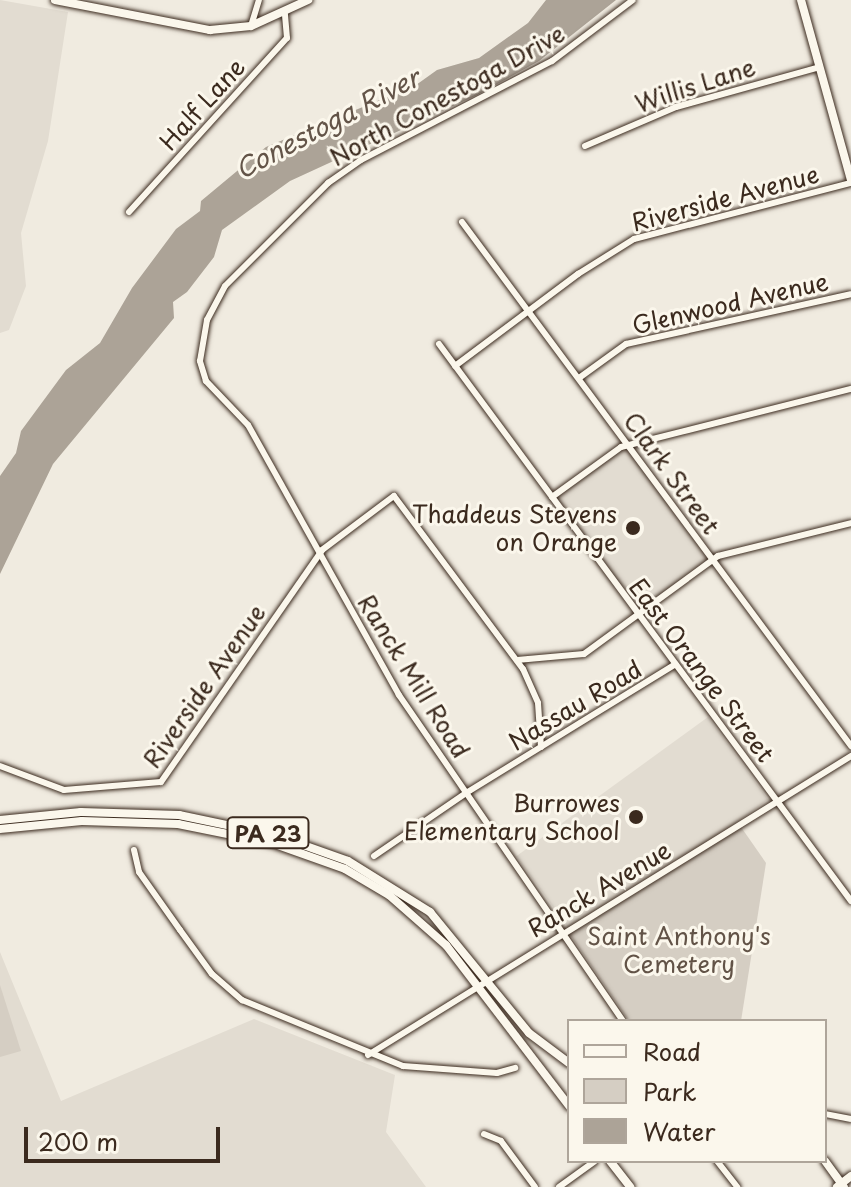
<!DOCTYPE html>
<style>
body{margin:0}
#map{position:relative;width:851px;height:1187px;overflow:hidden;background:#f0ebe0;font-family:"Playpen Sans",sans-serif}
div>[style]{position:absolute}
.built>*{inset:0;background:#e2dcd1;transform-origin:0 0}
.green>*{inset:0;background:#d5cec3}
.water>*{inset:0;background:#aca397}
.roads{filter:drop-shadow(0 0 2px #3b2a1e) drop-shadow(0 0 2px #3b2a1e)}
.minor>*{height:6px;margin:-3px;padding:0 3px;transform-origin:3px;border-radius:3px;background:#fbf7ec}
.major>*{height:8px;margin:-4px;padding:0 4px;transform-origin:4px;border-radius:4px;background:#fbf7ec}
.dots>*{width:22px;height:22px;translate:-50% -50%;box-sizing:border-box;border:4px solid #fbf7ec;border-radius:50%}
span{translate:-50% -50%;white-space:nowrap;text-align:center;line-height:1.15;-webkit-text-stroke:6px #fbf7ec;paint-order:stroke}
.shield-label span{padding:2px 6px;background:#fbf7ec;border:2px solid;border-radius:6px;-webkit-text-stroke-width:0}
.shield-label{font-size:22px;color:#3b2a1e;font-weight:700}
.street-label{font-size:24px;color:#3b2a1e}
.poi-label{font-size:24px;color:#3b2a1e}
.right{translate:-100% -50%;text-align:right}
.park-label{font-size:24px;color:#625347}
.water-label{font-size:26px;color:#635448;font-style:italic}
.legend{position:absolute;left:567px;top:1019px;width:260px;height:144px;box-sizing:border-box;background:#fbf7ec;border:2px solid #aea59a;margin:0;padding:10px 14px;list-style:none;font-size:24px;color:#3b2a1e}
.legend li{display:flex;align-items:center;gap:16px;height:40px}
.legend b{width:40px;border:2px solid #aea59a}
.scale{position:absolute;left:24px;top:1127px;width:196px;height:36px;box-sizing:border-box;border:4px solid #3b2a1e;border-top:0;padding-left:10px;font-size:24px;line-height:28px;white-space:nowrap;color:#3b2a1e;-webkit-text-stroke:6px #fbf7ec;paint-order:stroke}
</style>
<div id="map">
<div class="built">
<div style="clip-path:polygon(0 0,68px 12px,48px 141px,21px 233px,26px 286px,9px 330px,0 333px)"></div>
<div style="left:628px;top:445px;width:143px;height:92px;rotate:54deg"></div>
<div style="left:708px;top:717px;width:102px;height:237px;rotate:54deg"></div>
<div style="clip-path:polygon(0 952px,61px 1101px,254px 1019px,395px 1075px,386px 1132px,426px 1187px,0 1187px)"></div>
</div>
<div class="green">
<div style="clip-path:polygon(741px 827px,766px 863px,741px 1021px,629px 1021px,569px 933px)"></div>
<div style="clip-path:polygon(0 985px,21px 1051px,0 1057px)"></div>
</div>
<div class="water">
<div style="clip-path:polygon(546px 0,616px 0,539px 61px,477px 95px,290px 181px,222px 230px,214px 257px,187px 292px,173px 302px,174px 318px,53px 464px,0 574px,0 476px,16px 453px,21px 431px,66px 370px,100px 343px,132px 288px,176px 229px,200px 211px,201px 201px,266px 147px,416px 85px,437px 70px,479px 58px,528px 23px)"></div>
</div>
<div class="roads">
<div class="minor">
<div style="left:251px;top:26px;width:27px;rotate:-73deg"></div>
<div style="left:585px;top:146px;width:99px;rotate:-23.2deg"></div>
<div style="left:676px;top:107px;width:149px;rotate:-15.5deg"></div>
<div style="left:129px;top:212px;width:235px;rotate:-47.8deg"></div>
<div style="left:287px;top:38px;width:25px;rotate:-95deg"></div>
<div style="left:462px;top:222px;width:653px;rotate:53.41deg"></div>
<div style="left:439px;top:344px;width:693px;rotate:53.51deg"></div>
<div style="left:455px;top:366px;width:154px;rotate:-36.8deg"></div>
<div style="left:578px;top:274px;width:66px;rotate:-32deg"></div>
<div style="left:634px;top:239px;width:224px;rotate:-14.5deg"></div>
<div style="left:579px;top:378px;width:58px;rotate:-35.9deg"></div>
<div style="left:626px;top:344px;width:230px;rotate:-12.5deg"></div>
<div style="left:552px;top:497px;width:85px;rotate:-35.9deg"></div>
<div style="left:621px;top:447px;width:237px;rotate:-14.2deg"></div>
<div style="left:517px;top:660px;width:67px;rotate:-5.1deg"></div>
<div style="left:584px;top:654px;width:166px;rotate:-36.2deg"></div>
<div style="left:718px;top:556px;width:137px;rotate:-13.9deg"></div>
<div style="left:0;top:766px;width:68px;rotate:20.6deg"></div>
<div style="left:64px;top:790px;width:97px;rotate:-4.7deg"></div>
<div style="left:161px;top:782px;width:282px;rotate:-55.2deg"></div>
<div style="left:322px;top:550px;width:90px;rotate:-36.9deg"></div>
<div style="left:394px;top:496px;width:216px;rotate:53.3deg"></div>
<div style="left:523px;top:669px;width:37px;rotate:66deg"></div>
<div style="left:538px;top:703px;width:44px;rotate:86.1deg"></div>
<div style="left:134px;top:850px;width:23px;rotate:77deg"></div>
<div style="left:139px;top:872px;width:71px;rotate:54.7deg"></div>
<div style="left:180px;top:930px;width:54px;rotate:54deg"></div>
<div style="left:212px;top:974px;width:40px;rotate:41deg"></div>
<div style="left:242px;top:1000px;width:174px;rotate:22.3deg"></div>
<div style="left:403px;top:1066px;width:94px;rotate:4.3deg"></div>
<div style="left:497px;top:1073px;width:19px;rotate:-16deg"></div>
<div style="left:374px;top:856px;width:112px;rotate:-34.4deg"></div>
<div style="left:466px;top:793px;width:246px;rotate:-31.6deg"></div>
<div style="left:623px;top:1021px;width:396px;rotate:-124.5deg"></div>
<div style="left:399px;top:695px;width:309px;rotate:-119.2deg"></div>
<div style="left:248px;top:425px;width:61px;rotate:-133.7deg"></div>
<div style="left:206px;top:381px;width:21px;rotate:-107deg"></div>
<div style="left:200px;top:361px;width:42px;rotate:-80.3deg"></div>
<div style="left:207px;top:320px;width:38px;rotate:-62deg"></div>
<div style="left:225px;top:286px;width:146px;rotate:-45deg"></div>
<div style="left:328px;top:183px;width:40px;rotate:-34.9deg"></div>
<div style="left:361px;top:160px;width:215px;rotate:-27.4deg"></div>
<div style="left:552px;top:61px;width:101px;rotate:-37deg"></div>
<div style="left:368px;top:1055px;width:568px;rotate:-31.76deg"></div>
<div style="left:825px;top:1114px;width:26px;rotate:11deg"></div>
<div style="left:484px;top:1134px;width:18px;rotate:22deg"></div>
<div style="left:501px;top:1141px;width:57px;rotate:53.5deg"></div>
<div style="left:717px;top:1161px;width:33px;rotate:52deg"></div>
<div style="left:559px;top:1187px;width:44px;rotate:-35.8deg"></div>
</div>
<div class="major">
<div style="left:55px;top:0;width:158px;rotate:11deg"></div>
<div style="left:210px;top:30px;width:41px;rotate:-5.6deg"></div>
<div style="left:251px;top:26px;width:63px;rotate:-24.5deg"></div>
<div style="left:801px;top:0;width:187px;rotate:74.5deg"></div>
<div style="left:0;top:820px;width:81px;rotate:-5.6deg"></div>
<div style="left:81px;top:812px;width:98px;rotate:1.8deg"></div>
<div style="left:179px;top:815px;width:98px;rotate:11.8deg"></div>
<div style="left:275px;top:835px;width:77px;rotate:19.6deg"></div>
<div style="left:348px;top:861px;width:97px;rotate:31.9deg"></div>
<div style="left:430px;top:912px;width:156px;rotate:50.7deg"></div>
<div style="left:529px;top:1033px;width:50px;rotate:36.9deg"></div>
<div style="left:0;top:829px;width:82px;rotate:-5.6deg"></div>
<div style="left:82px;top:821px;width:96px;rotate:1.8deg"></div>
<div style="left:178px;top:824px;width:96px;rotate:11.4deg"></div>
<div style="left:272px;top:843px;width:77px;rotate:19.6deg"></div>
<div style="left:345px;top:869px;width:51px;rotate:30.6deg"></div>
<div style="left:389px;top:895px;width:76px;rotate:41.3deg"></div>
<div style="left:446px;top:945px;width:203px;rotate:52.6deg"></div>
<div style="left:610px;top:1161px;width:33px;rotate:52deg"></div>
<div style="left:825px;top:1161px;width:32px;rotate:54deg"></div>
<div style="left:837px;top:1187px;width:18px;rotate:-38deg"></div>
</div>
</div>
<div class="dots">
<div style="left:633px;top:528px;background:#3b2a1e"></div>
<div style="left:636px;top:817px;background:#3b2a1e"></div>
</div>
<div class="shield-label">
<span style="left:268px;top:833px">PA 23</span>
</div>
<div class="street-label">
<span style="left:695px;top:85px;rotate:-18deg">Willis Lane</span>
<span style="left:447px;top:95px;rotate:-29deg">North Conestoga Drive</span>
<span style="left:202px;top:104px;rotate:-48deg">Half Lane</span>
<span style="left:725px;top:198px;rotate:-15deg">Riverside Avenue</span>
<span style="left:730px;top:303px;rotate:-13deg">Glenwood Avenue</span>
<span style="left:672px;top:473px;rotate:54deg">Clark Street</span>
<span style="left:702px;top:670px;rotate:53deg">East Orange Street</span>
<span style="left:414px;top:676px;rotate:58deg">Ranck Mill Road</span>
<span style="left:204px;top:686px;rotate:-55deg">Riverside Avenue</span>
<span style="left:575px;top:705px;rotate:-31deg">Nassau Road</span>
<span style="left:599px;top:889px;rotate:-31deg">Ranck Avenue</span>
</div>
<div class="poi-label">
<span class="right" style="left:617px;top:528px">Thaddeus Stevens<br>on Orange</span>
<span class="right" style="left:620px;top:817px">Burrowes<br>Elementary School</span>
</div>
<div class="park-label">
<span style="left:679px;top:950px">Saint Anthony's<br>Cemetery</span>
</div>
<div class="water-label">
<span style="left:327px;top:123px;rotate:-28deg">Conestoga River</span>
</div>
<ul class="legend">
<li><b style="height:10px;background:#fbf7ec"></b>Road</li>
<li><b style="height:22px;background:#d5cec3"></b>Park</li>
<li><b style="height:22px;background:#aca397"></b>Water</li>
</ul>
<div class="scale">200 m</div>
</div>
